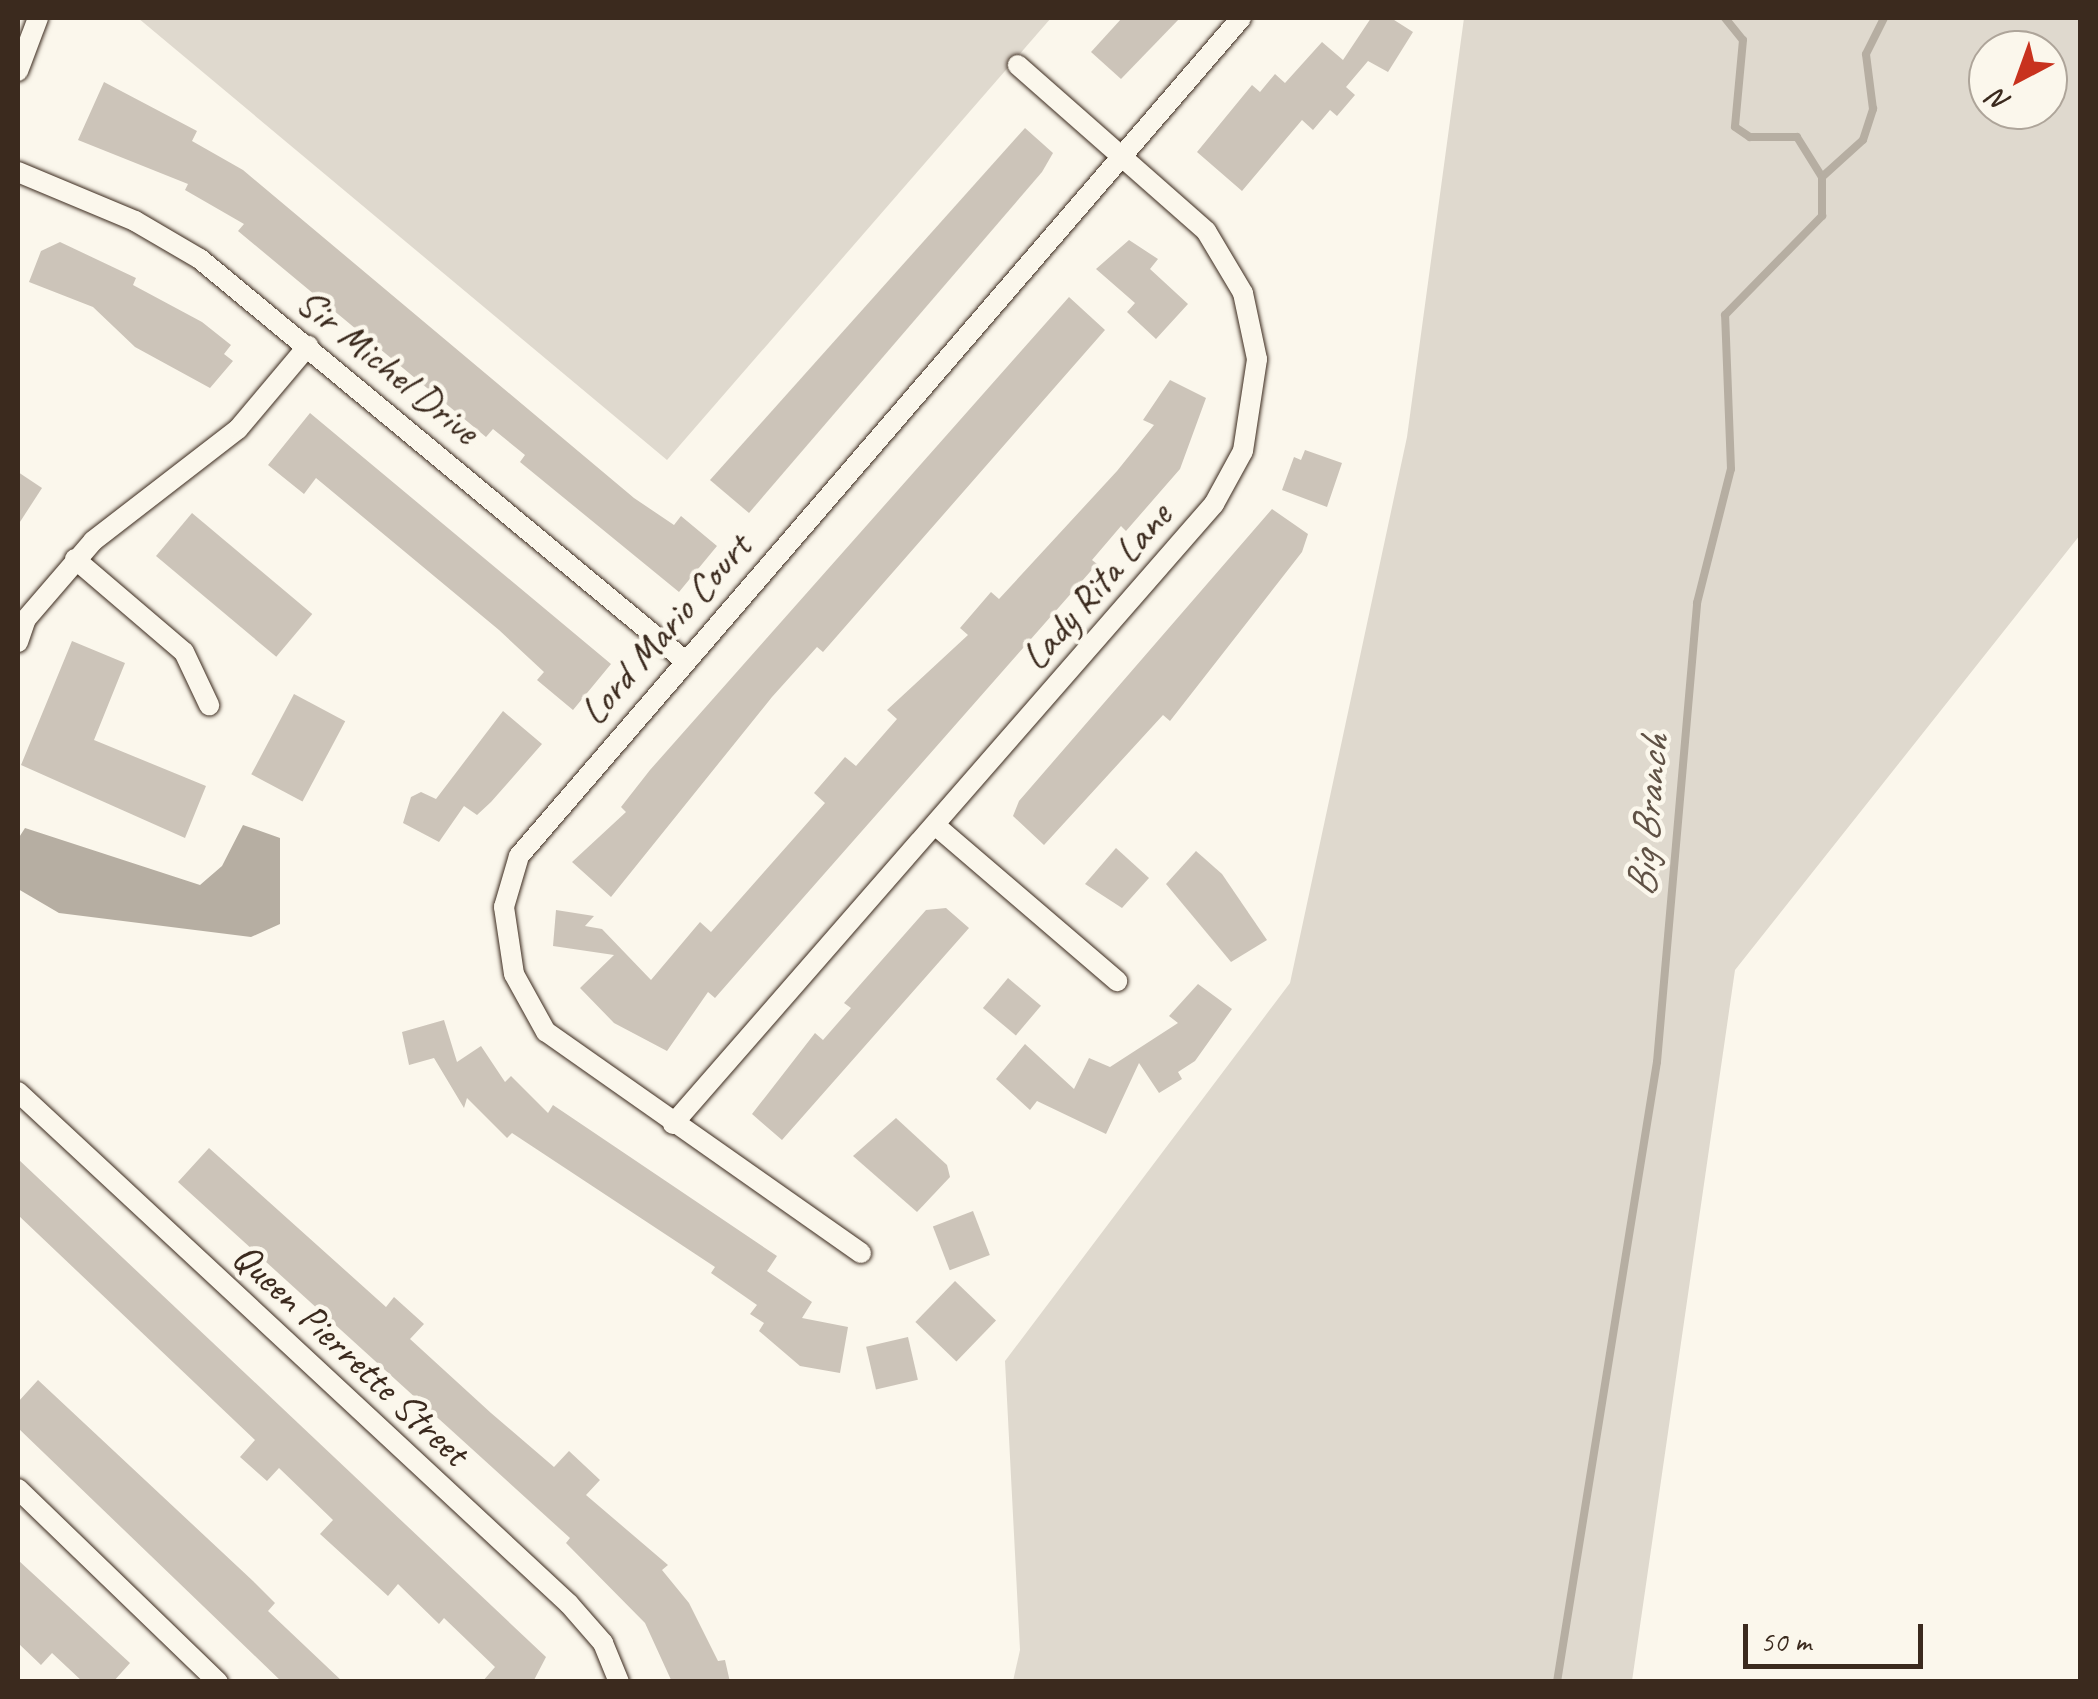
<!DOCTYPE html>
<style>
body{margin:0}
#map{position:relative;width:2098px;height:1699px;overflow:hidden;background:#fbf7ec;font-family:Caveat,sans-serif}
div>[style]{position:absolute}
.green>*{inset:0;background:#dfd9ce}
.water>*{inset:0;background:#b6aea2}
.stream>*{height:8px;margin:-4px;padding:0 4px;transform-origin:4px;border-radius:4px;background:#b6aea2}
.building>*{inset:0;background:#ccc4b9;transform-origin:0 0}
.roads{filter:drop-shadow(0 0 2px #3b2a1e) drop-shadow(0 0 2px #3b2a1e)}
.street>*{height:20px;margin:-10px;padding:0 10px;transform-origin:10px;border-radius:10px;background:#fbf7ec}
span{translate:-50% -50%;white-space:nowrap;text-align:center;line-height:1.15;-webkit-text-stroke:9px #fbf7ec;paint-order:stroke}
.street-label{font-size:40px;color:#3b2a1e}
.water-label{font-size:42px;color:#605246;font-style:italic}
.frame{position:absolute;inset:0;border:20px solid #3b2a1e;pointer-events:none}
.north{position:absolute;left:1968px;top:30px;width:100px;height:100px;box-sizing:border-box;background:#fbf7ec;border:2px solid #aea59a;border-radius:50%;rotate:221deg;font-size:28px;font-weight:700;line-height:40px;text-align:center;color:#3b2a1e}
.north::after{content:'';display:block;margin:auto;width:35px;height:45px;background:#c8321e;clip-path:polygon(50% 0,100% 100%,50% 72%,0 100%)}
.scale{position:absolute;left:1743px;top:1624px;width:180px;height:45px;box-sizing:border-box;border:5px solid #3b2a1e;border-top:0;padding-left:12px;font-size:30px;line-height:35px;white-space:nowrap;color:#3b2a1e;-webkit-text-stroke:8px #fbf7ec;paint-order:stroke}
</style>
<div id="map">
<div class="green">
<div style="clip-path:polygon(138px 18px,1051px 18px,667px 460px)"></div>
<div style="clip-path:polygon(evenodd,1464px 18px,2080px 18px,2080px 535px,1735px 970px,1632px 1681px,1013px 1681px,1020px 1650px,1005px 1361px,1290px 983px,1407px 437px,1464px 18px,1988px 50px,2048px 50px,2048px 110px,1988px 110px,1988px 50px)"></div>
</div>
<div class="water">
<div style="clip-path:polygon(243px 825px,280px 838px,280px 924px,251px 937px,59px 913px,18px 889px,18px 839px,25px 828px,200px 885px,222px 866px)"></div>
</div>
<div class="stream">
<div style="left:1725px;top:18px;width:28px;rotate:51deg"></div>
<div style="left:1743px;top:40px;width:87px;rotate:95.3deg"></div>
<div style="left:1735px;top:127px;width:18px;rotate:34deg"></div>
<div style="left:1750px;top:137px;width:47px"></div>
<div style="left:1797px;top:137px;width:47px;rotate:58deg"></div>
<div style="left:1557px;top:1682px;width:628px;rotate:-80.84deg"></div>
<div style="left:1657px;top:1062px;width:461px;rotate:-85deg"></div>
<div style="left:1697px;top:603px;width:138px;rotate:-75.8deg"></div>
<div style="left:1731px;top:469px;width:154px;rotate:-92.2deg"></div>
<div style="left:1725px;top:315px;width:139px;rotate:-45.6deg"></div>
<div style="left:1822px;top:216px;width:39px;rotate:-90deg"></div>
<div style="left:1822px;top:177px;width:55px;rotate:-42.1deg"></div>
<div style="left:1863px;top:140px;width:33px;rotate:-72deg"></div>
<div style="left:1873px;top:109px;width:55px;rotate:-97.3deg"></div>
<div style="left:1866px;top:54px;width:40px;rotate:-63.4deg"></div>
</div>
<div class="building">
<div style="clip-path:polygon(1122px 18px,1180px 18px,1121px 79px,1091px 52px)"></div>
<div style="clip-path:polygon(1371px 18px,1391px 18px,1413px 32px,1388px 72px,1368px 61px,1346px 87px,1355px 95px,1337px 116px,1330px 110px,1313px 130px,1302px 120px,1242px 191px,1197px 152px,1252px 85px,1260px 92px,1275px 74px,1285px 83px,1322px 42px,1343px 60px)"></div>
<div style="clip-path:polygon(104px 82px,197px 131px,192px 141px,243px 170px,634px 498px,674px 525px,681px 516px,717px 546px,679px 592px,520px 462px,525px 455px,493px 429px,486px 437px,238px 231px,244px 224px,185px 190px,188px 184px,78px 140px)"></div>
<div style="clip-path:polygon(1025px 128px,1053px 153px,1042px 172px,749px 513px,710px 480px)"></div>
<div style="clip-path:polygon(1129px 240px,1158px 259px,1150px 269px,1188px 304px,1156px 339px,1127px 312px,1135px 303px,1096px 269px)"></div>
<div style="clip-path:polygon(60px 242px,136px 278px,133px 285px,202px 322px,231px 345px,224px 354px,233px 361px,210px 388px,135px 347px,93px 307px,29px 282px,41px 251px)"></div>
<div style="clip-path:polygon(1069px 297px,1105px 330px,823px 652px,817px 647px,772px 697px,611px 897px,572px 862px,626px 812px,621px 807px,650px 770px)"></div>
<div style="clip-path:polygon(1170px 380px,1206px 398px,1180px 469px,1126px 531px,1121px 526px,1092px 560px,1097px 564px,715px 998px,708px 992px,667px 1051px,614px 1023px,580px 988px,614px 955px,553px 946px,556px 910px,594px 916px,585px 926px,602px 929px,651px 980px,700px 922px,711px 932px,825px 803px,814px 793px,845px 757px,856px 766px,897px 719px,887px 710px,968px 635px,960px 628px,991px 592px,999px 599px,1117px 471px,1154px 425px,1143px 420px)"></div>
<div style="clip-path:polygon(310px 413px,611px 664px,573px 710px,537px 680px,544px 672px,499px 630px,316px 478px,304px 494px,268px 465px)"></div>
<div style="clip-path:polygon(1305px 450px,1342px 463px,1327px 507px,1282px 490px,1294px 457px,1301px 460px)"></div>
<div style="clip-path:polygon(18px 472px,42px 488px,18px 525px)"></div>
<div style="clip-path:polygon(1272px 509px,1308px 534px,1302px 552px,1170px 721px,1163px 715px,1044px 845px,1013px 816px,1019px 801px)"></div>
<div style="left:192px;top:513px;width:157px;height:56px;rotate:40deg"></div>
<div style="clip-path:polygon(72px 641px,125px 663px,94px 740px,206px 786px,185px 838px,21px 765px)"></div>
<div style="left:294px;top:694px;width:58px;height:91px;rotate:28deg"></div>
<div style="clip-path:polygon(503px 711px,542px 744px,491px 802px,477px 815px,464px 806px,439px 842px,403px 823px,411px 797px,421px 792px,436px 799px)"></div>
<div style="clip-path:polygon(1116px 848px,1149px 878px,1122px 908px,1085px 884px)"></div>
<div style="clip-path:polygon(1196px 851px,1222px 874px,1267px 940px,1231px 962px,1166px 884px)"></div>
<div style="clip-path:polygon(946px 908px,969px 928px,782px 1140px,752px 1114px,815px 1033px,823px 1040px,851px 1008px,844px 1003px,926px 910px)"></div>
<div style="left:1008px;top:978px;width:43px;height:39px;rotate:40deg"></div>
<div style="clip-path:polygon(1198px 984px,1232px 1009px,1195px 1061px,1178px 1072px,1182px 1079px,1159px 1093px,1139px 1063px,1106px 1134px,1037px 1101px,1030px 1110px,996px 1079px,1025px 1044px,1074px 1089px,1089px 1058px,1110px 1067px,1178px 1023px,1169px 1016px)"></div>
<div style="clip-path:polygon(444px 1020px,457px 1062px,481px 1046px,505px 1082px,511px 1076px,548px 1113px,553px 1105px,777px 1256px,767px 1271px,812px 1302px,802px 1318px,848px 1327px,840px 1373px,800px 1366px,759px 1331px,764px 1323px,750px 1314px,757px 1305px,711px 1273px,715px 1267px,512px 1133px,507px 1138px,467px 1098px,464px 1108px,434px 1058px,409px 1065px,402px 1032px)"></div>
<div style="clip-path:polygon(896px 1118px,947px 1165px,950px 1177px,917px 1212px,853px 1156px)"></div>
<div style="clip-path:polygon(209px 1148px,386px 1307px,394px 1297px,424px 1324px,410px 1339px,491px 1413px,554px 1467px,569px 1451px,600px 1480px,586px 1495px,668px 1565px,662px 1570px,689px 1603px,718px 1661px,725px 1660px,730px 1682px,672px 1682px,645px 1623px,566px 1543px,570px 1538px,178px 1182px)"></div>
<div style="clip-path:polygon(18px 1159px,546px 1657px,533px 1682px,482px 1682px,495px 1667px,444px 1618px,439px 1624px,398px 1584px,388px 1596px,320px 1534px,333px 1520px,279px 1468px,267px 1481px,240px 1457px,255px 1440px,18px 1215px)"></div>
<div style="left:973px;top:1211px;width:47px;height:43px;rotate:69deg"></div>
<div style="left:955px;top:1281px;width:57px;height:57px;rotate:44deg"></div>
<div style="left:908px;top:1337px;width:44px;height:43px;rotate:77deg"></div>
<div style="clip-path:polygon(38px 1380px,253px 1581px,275px 1603px,268px 1611px,343px 1682px,282px 1682px,18px 1428px,18px 1402px)"></div>
<div style="clip-path:polygon(18px 1560px,130px 1663px,113px 1682px,83px 1682px,52px 1653px,41px 1665px,18px 1643px)"></div>
</div>
<div class="roads">
<div class="street">
<div style="left:18px;top:71px;width:57px;rotate:-69.3deg"></div>
<div style="left:18px;top:172px;width:127px;rotate:22.7deg"></div>
<div style="left:135px;top:221px;width:75px;rotate:30.3deg"></div>
<div style="left:200px;top:259px;width:629px;rotate:39.64deg"></div>
<div style="left:75px;top:559px;width:143px;rotate:40.5deg"></div>
<div style="left:184px;top:652px;width:59px;rotate:64.7deg"></div>
<div style="left:18px;top:642px;width:24px;rotate:-71deg"></div>
<div style="left:26px;top:619px;width:103px;rotate:-49.3deg"></div>
<div style="left:93px;top:541px;width:183px;rotate:-37.7deg"></div>
<div style="left:238px;top:429px;width:109px;rotate:-49.9deg"></div>
<div style="left:935px;top:825px;width:240px;rotate:40.6deg"></div>
<div style="left:18px;top:1092px;width:752px;rotate:42.9deg"></div>
<div style="left:569px;top:1604px;width:52px;rotate:48.9deg"></div>
<div style="left:603px;top:1643px;width:42px;rotate:67.7deg"></div>
<div style="left:673px;top:1124px;width:823px;rotate:-48.89deg"></div>
<div style="left:1214px;top:504px;width:60px;rotate:-61.3deg"></div>
<div style="left:1243px;top:451px;width:93px;rotate:-81.3deg"></div>
<div style="left:1257px;top:359px;width:67px;rotate:-102deg"></div>
<div style="left:1243px;top:293px;width:72px;rotate:-120.8deg"></div>
<div style="left:1206px;top:231px;width:251px;rotate:-138.6deg"></div>
<div style="left:861px;top:1253px;width:385px;rotate:-144.9deg"></div>
<div style="left:546px;top:1032px;width:66px;rotate:-118.9deg"></div>
<div style="left:514px;top:974px;width:68px;rotate:-98.5deg"></div>
<div style="left:504px;top:907px;width:53px;rotate:-73.6deg"></div>
<div style="left:519px;top:856px;width:1106px;rotate:-49.25deg"></div>
<div style="left:18px;top:1489px;width:278px;rotate:44deg"></div>
</div>
</div>
<div class="street-label">
<span style="left:388px;top:366px;rotate:39deg">Sir Michel Drive</span>
<span style="left:1096px;top:586px;rotate:-49deg">Lady Rita Lane</span>
<span style="left:665px;top:629px;rotate:-49deg">Lord Mario Court</span>
<span style="left:351px;top:1354px;rotate:43deg">Queen Pierrette Street</span>
</div>
<div class="water-label">
<span style="left:1648px;top:816px;rotate:-85deg">Big Branch</span>
</div>
<div class="frame"></div>
<div class="north">N</div>
<div class="scale">50 m</div>
</div>
